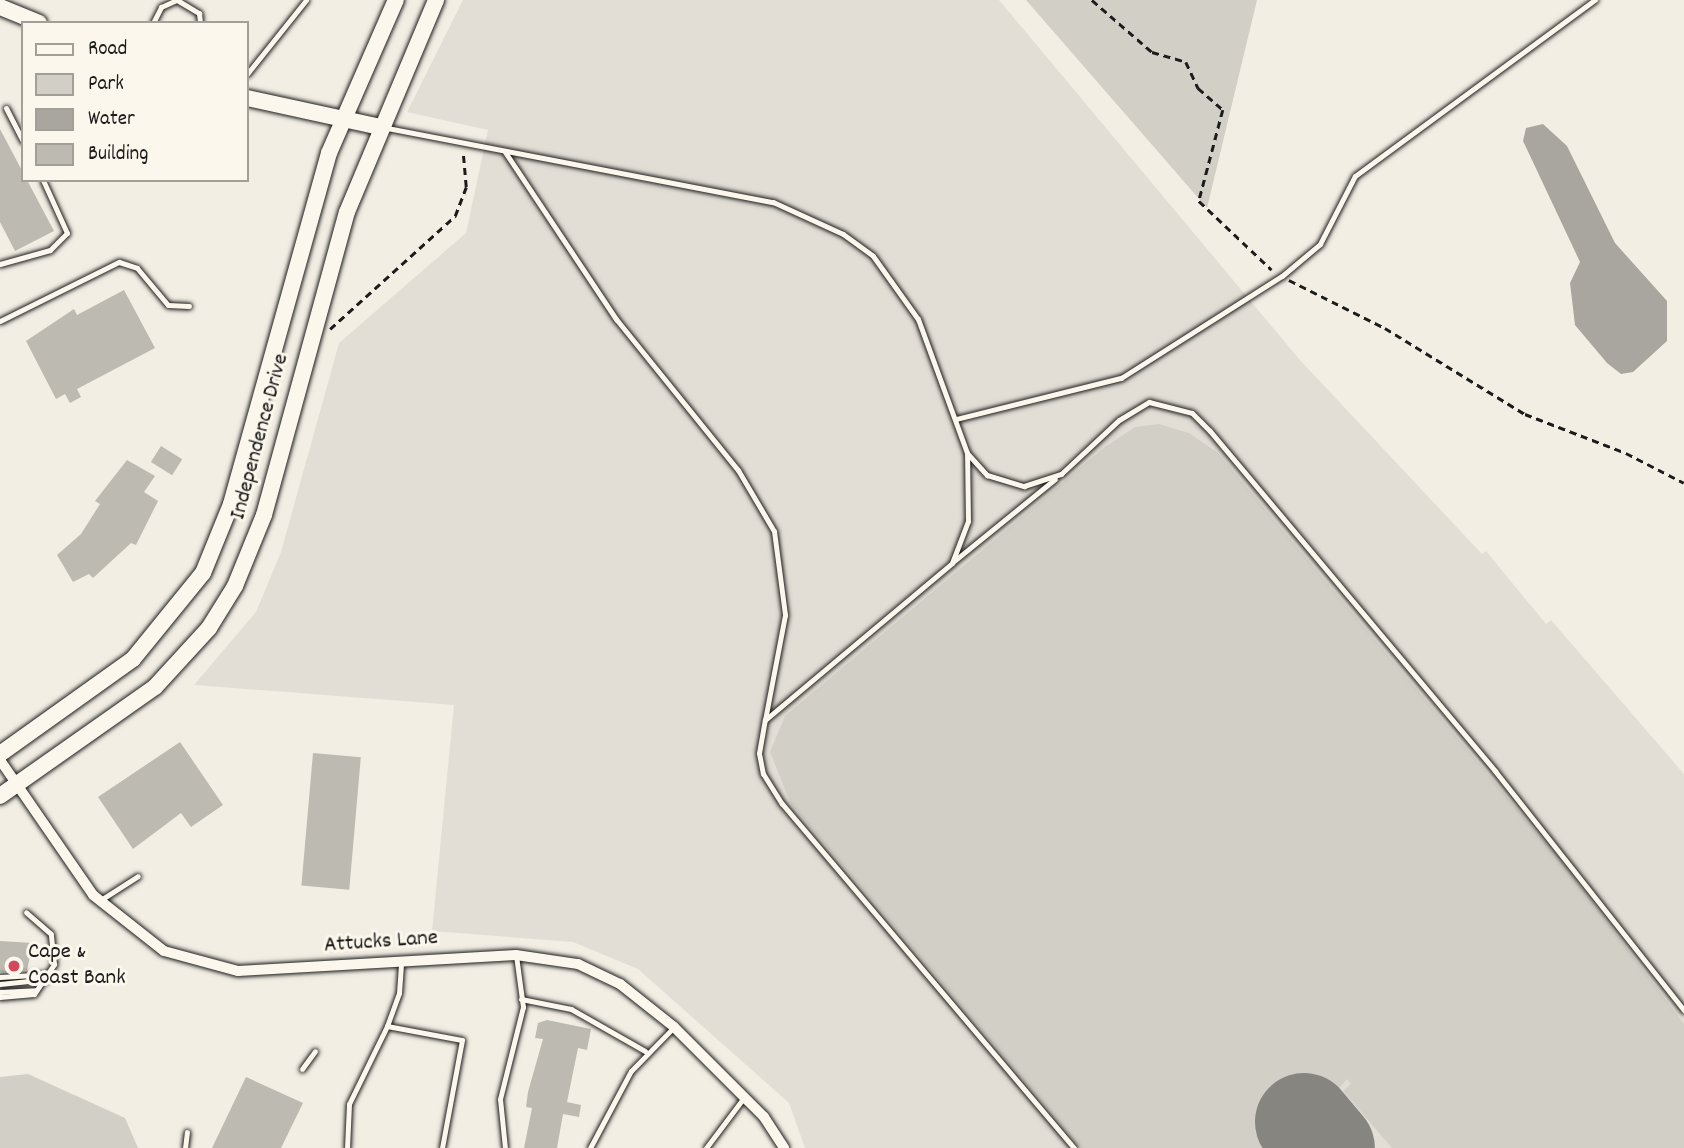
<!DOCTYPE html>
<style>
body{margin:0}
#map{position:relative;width:1684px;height:1148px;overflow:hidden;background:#f2eee4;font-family:Dekko,sans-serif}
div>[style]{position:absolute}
.built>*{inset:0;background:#e2ded5}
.green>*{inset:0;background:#d2cfc6}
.water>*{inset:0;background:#a9a6a0}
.taxiway>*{height:38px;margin:-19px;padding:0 19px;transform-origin:19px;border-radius:19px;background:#878580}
.runway>*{height:98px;margin:-49px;padding:0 49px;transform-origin:49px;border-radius:49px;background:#878580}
.building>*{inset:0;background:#bdbab1;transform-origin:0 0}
.path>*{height:2.5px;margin-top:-1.25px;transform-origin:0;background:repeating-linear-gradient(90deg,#1c1c1c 0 7px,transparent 0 12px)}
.roads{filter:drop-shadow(0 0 2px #1c1c1c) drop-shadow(0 0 2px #1c1c1c)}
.lane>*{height:5px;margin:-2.5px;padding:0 2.5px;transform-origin:2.5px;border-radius:2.5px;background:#fbf7ec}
.street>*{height:10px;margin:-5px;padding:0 5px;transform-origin:5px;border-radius:5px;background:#fbf7ec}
.secondary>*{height:16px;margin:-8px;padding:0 8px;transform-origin:8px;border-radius:8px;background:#fbf7ec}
.dots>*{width:19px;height:19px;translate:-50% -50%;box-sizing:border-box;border:4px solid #fbf7ec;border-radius:50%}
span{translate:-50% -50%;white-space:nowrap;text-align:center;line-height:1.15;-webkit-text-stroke:6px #fbf7ec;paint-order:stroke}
.street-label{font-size:23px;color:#1c1c1c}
.poi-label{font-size:23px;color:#1c1c1c}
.left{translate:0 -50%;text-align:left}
.legend{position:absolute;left:21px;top:21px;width:228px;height:161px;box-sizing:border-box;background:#fbf7ec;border:2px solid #a29f99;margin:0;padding:9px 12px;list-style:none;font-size:21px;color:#1c1c1c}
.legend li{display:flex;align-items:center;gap:14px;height:35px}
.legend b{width:35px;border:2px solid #a29f99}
</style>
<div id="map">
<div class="built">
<div style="clip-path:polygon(463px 0,999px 0,1299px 359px,1482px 554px,1486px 551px,1546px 624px,1551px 620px,1684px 774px,1684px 1148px,805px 1148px,789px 1103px,638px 969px,573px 942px,432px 931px,454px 705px,194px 685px,256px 612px,281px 552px,339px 343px,466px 233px,488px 130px,407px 112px)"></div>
</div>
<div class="green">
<div style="clip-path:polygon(1026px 0,1257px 0,1207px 208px)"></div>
<div style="clip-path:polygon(1159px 424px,1189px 433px,1218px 453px,1565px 866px,1684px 1024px,1684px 1148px,1392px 1148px,1343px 1091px,1351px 1084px,1347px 1079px,1329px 1100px,1266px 1148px,1081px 1148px,791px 804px,770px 752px,785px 716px,1105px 447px,1135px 427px)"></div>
<div style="clip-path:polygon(28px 1074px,125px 1118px,138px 1148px,0 1148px,0 1077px)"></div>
</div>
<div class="water">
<div style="clip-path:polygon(1543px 124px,1567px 146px,1615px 243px,1667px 301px,1667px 341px,1633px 372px,1621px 374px,1607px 363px,1575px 325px,1570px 283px,1580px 262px,1523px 141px,1526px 128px)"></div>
</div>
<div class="taxiway">
<div style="left:1308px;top:1148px;width:13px;rotate:-42deg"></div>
</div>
<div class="runway">
<div style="left:1304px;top:1122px;width:34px;rotate:50deg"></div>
</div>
<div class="building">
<div style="clip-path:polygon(0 129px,54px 231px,15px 251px,0 222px)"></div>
<div style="clip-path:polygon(124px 290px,155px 348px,77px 389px,81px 397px,70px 403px,65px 394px,56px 399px,26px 341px,74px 309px,77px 315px)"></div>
<div style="left:161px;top:446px;width:25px;height:19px;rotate:32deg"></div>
<div style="clip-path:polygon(127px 460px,155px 476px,144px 492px,158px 501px,136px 545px,131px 543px,93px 578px,89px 574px,73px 582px,57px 555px,81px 534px,100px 504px,95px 501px)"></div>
<div style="clip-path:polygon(180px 742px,223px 805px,191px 827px,181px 813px,133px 849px,98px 797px)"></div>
<div style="left:313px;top:753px;width:48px;height:133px;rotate:5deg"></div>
<div style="clip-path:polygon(0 941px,33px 943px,27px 970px,0 972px)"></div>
<div style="clip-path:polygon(547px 1020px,591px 1029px,587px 1050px,578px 1048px,567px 1102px,581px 1105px,579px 1117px,563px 1114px,557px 1148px,524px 1148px,532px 1108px,526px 1107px,528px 1092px,543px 1039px,535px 1038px,538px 1023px)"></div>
<div style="clip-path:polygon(246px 1077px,303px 1103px,281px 1148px,212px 1148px)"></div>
</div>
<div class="path">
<div style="left:1092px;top:0;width:79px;rotate:40.9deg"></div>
<div style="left:1152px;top:52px;width:35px;rotate:16deg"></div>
<div style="left:1186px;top:62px;width:29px;rotate:65deg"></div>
<div style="left:1198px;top:88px;width:33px;rotate:41deg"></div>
<div style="left:1223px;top:110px;width:94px;rotate:104.8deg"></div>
<div style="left:1199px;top:201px;width:100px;rotate:43.4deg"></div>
<div style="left:1289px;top:280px;width:107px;rotate:26.6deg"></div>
<div style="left:1385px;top:328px;width:164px;rotate:31.6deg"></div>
<div style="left:1525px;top:414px;width:108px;rotate:21.1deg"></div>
<div style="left:1626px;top:453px;width:65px;rotate:27.3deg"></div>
<div style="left:330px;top:329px;width:169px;rotate:-42.1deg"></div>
<div style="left:455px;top:216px;width:31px;rotate:-69deg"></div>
<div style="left:466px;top:187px;width:34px;rotate:-95deg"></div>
</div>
<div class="roads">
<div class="lane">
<div style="left:153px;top:23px;width:18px;rotate:-63deg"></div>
<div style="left:161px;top:7px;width:17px;rotate:-24deg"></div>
<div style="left:177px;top:0;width:26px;rotate:31deg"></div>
<div style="left:199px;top:13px;width:10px;rotate:84deg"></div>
<div style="left:247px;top:74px;width:95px;rotate:-51.4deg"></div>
<div style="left:6px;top:108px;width:37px;rotate:63deg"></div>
<div style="left:387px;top:128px;width:393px;rotate:10.9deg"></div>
<div style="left:773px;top:202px;width:77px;rotate:24.6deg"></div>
<div style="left:843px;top:234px;width:37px;rotate:36deg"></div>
<div style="left:873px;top:256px;width:77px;rotate:54.5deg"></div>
<div style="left:918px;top:319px;width:143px;rotate:69.9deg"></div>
<div style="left:505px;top:152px;width:201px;rotate:56.4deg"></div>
<div style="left:616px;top:319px;width:194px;rotate:51.1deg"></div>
<div style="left:738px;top:470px;width:71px;rotate:59.5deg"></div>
<div style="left:774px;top:531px;width:85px;rotate:82.5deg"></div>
<div style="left:785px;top:615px;width:107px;rotate:100.8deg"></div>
<div style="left:0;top:264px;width:52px;rotate:-15.6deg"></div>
<div style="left:50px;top:250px;width:24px;rotate:-45deg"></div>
<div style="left:67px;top:233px;width:58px;rotate:-114.4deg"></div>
<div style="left:0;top:321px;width:133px;rotate:-26.4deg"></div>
<div style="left:119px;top:262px;width:19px;rotate:18deg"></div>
<div style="left:137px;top:268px;width:48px;rotate:50deg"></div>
<div style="left:168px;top:305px;width:21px;rotate:3deg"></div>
<div style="left:956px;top:419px;width:170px;rotate:-14deg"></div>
<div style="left:1121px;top:378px;width:191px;rotate:-32.4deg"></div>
<div style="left:1282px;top:276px;width:50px;rotate:-40.1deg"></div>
<div style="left:1320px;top:244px;width:76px;rotate:-62.8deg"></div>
<div style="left:1355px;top:176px;width:298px;rotate:-36.3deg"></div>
<div style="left:954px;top:561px;width:130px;rotate:-39.1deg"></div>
<div style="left:99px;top:901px;width:46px;rotate:-32.7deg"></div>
<div style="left:0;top:977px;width:50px;rotate:-3.4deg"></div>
<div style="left:0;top:984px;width:48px;rotate:-5.9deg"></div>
<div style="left:0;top:992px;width:35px;rotate:-3deg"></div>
<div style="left:0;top:997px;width:34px;rotate:-5deg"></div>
<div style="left:34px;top:994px;width:36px;rotate:-56deg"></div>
<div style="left:54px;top:964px;width:30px;rotate:-96deg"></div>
<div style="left:51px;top:934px;width:33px;rotate:-139deg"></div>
<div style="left:521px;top:999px;width:51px;rotate:11.3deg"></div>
<div style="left:571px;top:1009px;width:85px;rotate:29.6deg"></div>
<div style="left:387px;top:1026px;width:35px;rotate:-70deg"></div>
<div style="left:399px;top:993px;width:31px;rotate:-86deg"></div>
<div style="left:302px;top:1069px;width:22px;rotate:-54deg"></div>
<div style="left:185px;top:1148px;width:16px;rotate:-83deg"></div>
<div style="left:347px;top:1148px;width:44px;rotate:-87.4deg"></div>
<div style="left:349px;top:1104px;width:87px;rotate:-64deg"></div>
<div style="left:387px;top:1026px;width:76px;rotate:10.6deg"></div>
<div style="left:462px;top:1040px;width:110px;rotate:100.5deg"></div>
<div style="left:505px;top:1148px;width:49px;rotate:-95.8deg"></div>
<div style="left:500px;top:1099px;width:95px;rotate:-76deg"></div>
<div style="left:523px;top:1007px;width:52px;rotate:-97.7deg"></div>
<div style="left:590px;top:1148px;width:87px;rotate:-62deg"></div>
<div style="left:631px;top:1071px;width:62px;rotate:-45.7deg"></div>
<div style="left:706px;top:1148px;width:65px;rotate:-53.1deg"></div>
<div style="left:1074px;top:1148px;width:451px;rotate:-130.3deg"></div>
<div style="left:782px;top:804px;width:36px;rotate:-122deg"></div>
<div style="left:763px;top:774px;width:21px;rotate:-101deg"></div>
<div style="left:759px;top:753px;width:34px;rotate:-80deg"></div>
<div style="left:765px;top:720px;width:244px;rotate:-40deg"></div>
<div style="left:952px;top:563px;width:45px;rotate:-69.1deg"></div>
<div style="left:968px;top:521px;width:68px;rotate:-90.8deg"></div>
<div style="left:967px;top:453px;width:30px;rotate:48deg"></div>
<div style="left:987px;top:475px;width:39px;rotate:17deg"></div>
<div style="left:1024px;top:486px;width:39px;rotate:-18deg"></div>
<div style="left:1061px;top:474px;width:79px;rotate:-43deg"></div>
<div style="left:1119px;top:420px;width:35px;rotate:-31deg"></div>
<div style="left:1149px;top:402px;width:44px;rotate:14.3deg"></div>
<div style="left:1192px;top:413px;width:25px;rotate:45deg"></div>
<div style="left:1210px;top:431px;width:444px;rotate:50deg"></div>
<div style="left:1495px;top:771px;width:305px;rotate:51.7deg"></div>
</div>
<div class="street">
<div style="left:0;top:760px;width:164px;rotate:55.4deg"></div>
<div style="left:93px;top:895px;width:90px;rotate:38.3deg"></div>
<div style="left:164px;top:951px;width:77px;rotate:15.1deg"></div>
<div style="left:238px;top:971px;width:278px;rotate:-3.3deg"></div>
<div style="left:516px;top:955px;width:63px;rotate:8.3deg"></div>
<div style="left:578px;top:964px;width:47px;rotate:25.5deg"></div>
<div style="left:620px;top:984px;width:69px;rotate:38.5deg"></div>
<div style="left:674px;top:1027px;width:127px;rotate:45deg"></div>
<div style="left:764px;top:1117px;width:37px;rotate:57deg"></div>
</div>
<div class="secondary">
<div style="left:0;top:7px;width:42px;rotate:22.3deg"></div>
<div style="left:247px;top:98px;width:136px;rotate:12.3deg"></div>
<div style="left:0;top:754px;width:163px;rotate:-35.5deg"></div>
<div style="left:133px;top:659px;width:111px;rotate:-50.9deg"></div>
<div style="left:203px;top:573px;width:74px;rotate:-67.9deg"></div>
<div style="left:231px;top:504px;width:364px;rotate:-74.4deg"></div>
<div style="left:329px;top:153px;width:167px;rotate:-66.4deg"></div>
<div style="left:0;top:796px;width:189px;rotate:-35.1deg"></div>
<div style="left:155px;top:687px;width:80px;rotate:-47.5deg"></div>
<div style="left:209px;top:628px;width:49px;rotate:-58.2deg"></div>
<div style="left:235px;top:586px;width:77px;rotate:-67.8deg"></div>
<div style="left:264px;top:515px;width:314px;rotate:-74.7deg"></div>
<div style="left:347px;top:212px;width:230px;rotate:-67.2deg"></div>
</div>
</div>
<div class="dots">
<div style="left:14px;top:966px;background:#d1495b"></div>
</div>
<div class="street-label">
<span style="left:261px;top:437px;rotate:-75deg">Independence Drive</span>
<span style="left:381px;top:943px;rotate:-4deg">Attucks Lane</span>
</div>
<div class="poi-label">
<span class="left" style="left:28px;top:966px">Cape &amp;<br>Coast Bank</span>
</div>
<ul class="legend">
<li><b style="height:9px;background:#fbf7ec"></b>Road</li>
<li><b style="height:19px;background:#d2cfc6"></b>Park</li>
<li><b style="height:19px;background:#a9a6a0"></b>Water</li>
<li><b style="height:19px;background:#bdbab1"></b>Building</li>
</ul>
</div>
